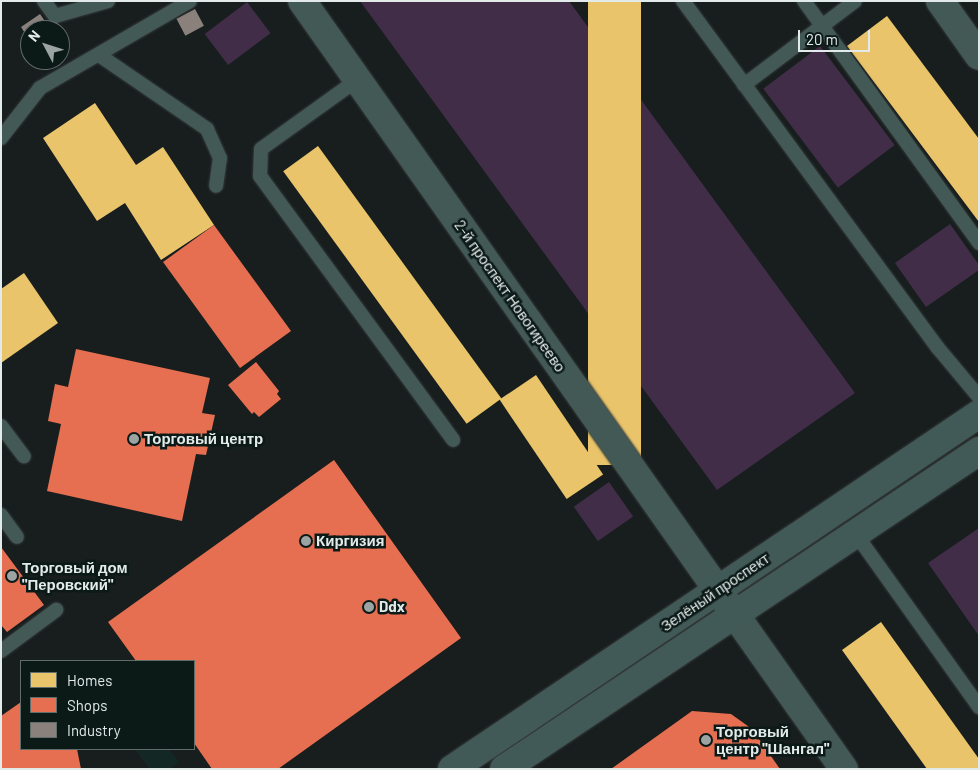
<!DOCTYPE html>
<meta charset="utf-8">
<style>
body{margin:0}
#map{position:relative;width:980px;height:770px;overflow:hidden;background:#181e1e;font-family:Barlow,sans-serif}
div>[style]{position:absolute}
.built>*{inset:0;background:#132825}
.green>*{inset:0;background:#412d48;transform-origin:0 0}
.homes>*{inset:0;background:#e9c46a;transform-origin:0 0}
.shops>*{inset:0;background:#e76f51;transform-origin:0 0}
.industry>*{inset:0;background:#8a817c;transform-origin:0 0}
.roads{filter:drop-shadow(0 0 1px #353a3a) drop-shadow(0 0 1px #353a3a)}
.service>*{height:14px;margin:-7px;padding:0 7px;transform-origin:7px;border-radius:7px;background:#435956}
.minor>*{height:28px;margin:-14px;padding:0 14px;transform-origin:14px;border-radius:14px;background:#435956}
.secondary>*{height:28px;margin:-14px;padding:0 14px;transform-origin:14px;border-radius:14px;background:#425a57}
.dots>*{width:14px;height:14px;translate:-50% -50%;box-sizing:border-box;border:2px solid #0b1917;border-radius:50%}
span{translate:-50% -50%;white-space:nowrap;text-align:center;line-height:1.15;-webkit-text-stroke:5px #0b1917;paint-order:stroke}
.street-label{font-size:15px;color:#e2ebea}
.poi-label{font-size:15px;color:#e2ebea;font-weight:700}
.left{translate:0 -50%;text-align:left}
.frame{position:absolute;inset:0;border:2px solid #e2ebea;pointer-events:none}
.legend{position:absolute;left:20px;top:660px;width:175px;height:90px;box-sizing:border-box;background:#0b1917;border:1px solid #616d6b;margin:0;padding:6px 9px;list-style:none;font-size:15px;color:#e2ebea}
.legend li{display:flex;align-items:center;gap:10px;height:25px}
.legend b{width:25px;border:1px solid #616d6b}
.north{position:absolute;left:20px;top:20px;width:50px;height:50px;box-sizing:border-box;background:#0b1917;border:1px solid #616d6b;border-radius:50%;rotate:310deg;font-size:14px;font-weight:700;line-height:20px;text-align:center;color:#e2ebea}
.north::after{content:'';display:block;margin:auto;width:18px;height:22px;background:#9ba3a3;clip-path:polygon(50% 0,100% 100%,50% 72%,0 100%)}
.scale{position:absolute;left:798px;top:30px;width:72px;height:22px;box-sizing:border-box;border:2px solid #e2ebea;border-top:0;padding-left:6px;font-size:15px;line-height:18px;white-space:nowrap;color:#e2ebea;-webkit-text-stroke:4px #0b1917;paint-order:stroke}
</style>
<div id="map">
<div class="built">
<div style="clip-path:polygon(135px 749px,169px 749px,179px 762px,170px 769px,150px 769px)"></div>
</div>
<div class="green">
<div style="clip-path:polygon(360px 1px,569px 1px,855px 393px,717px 490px)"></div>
<div style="left:247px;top:2px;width:39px;height:53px;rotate:53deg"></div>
<div style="left:820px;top:46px;width:124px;height:71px;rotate:53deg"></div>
<div style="clip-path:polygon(950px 224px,979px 265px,979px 270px,926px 307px,895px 263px)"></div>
<div style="left:609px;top:482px;width:42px;height:43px;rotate:55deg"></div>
<div style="clip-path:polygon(979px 528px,979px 636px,928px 563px)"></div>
</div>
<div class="homes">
<div style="left:588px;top:1px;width:53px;height:464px"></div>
<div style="clip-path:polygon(887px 16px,979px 139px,979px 222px,847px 46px)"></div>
<div style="clip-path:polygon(95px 103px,136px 165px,163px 147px,214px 225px,161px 260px,125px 203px,97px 221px,43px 138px)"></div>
<div style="left:318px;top:146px;width:312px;height:43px;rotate:54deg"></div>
<div style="clip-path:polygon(24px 273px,58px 323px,1px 363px,1px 289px)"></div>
<div style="left:536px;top:375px;width:120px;height:44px;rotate:56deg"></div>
<div style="clip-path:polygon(881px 622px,979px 759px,979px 769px,927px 769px,842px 650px)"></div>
</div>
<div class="shops">
<div style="left:214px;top:225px;width:131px;height:63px;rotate:54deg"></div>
<div style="clip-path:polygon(76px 349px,210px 378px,202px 413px,215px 415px,206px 455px,196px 454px,182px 521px,47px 491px,61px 424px,48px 421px,55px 384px,68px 387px)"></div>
<div style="clip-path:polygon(256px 362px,279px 391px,277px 394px,281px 399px,259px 417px,254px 412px,252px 414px,228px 385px)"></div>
<div style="clip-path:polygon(334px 460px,461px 638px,278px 769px,212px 769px,194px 743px,194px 661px,136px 661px,108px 622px)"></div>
<div style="clip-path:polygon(1px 547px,44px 605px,7px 632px,1px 625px)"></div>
<div style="clip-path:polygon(21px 702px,21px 749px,77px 749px,81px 769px,1px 769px,1px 716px)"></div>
<div style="clip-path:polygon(692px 711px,731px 714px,752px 729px,780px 769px,611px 769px)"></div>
</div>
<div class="industry">
<div style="left:195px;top:9px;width:19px;height:21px;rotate:62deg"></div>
<div style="clip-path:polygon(40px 14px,51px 30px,30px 30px,30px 41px,21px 27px)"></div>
</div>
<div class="roads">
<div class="service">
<div style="left:44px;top:1px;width:19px;rotate:54deg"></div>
<div style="left:55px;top:16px;width:55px;rotate:-15.8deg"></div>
<div style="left:683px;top:1px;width:431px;rotate:53.7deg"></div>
<div style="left:938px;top:348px;width:64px;rotate:50.1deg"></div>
<div style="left:804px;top:1px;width:299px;rotate:54.1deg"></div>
<div style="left:99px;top:55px;width:131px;rotate:34.4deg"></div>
<div style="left:207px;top:129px;width:32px;rotate:66deg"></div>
<div style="left:220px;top:158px;width:28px;rotate:98deg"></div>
<div style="left:357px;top:80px;width:118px;rotate:144.3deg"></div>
<div style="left:261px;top:149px;width:27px;rotate:92deg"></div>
<div style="left:260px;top:176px;width:327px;rotate:53.8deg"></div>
<div style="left:744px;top:85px;width:139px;rotate:-37.1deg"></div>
<div style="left:1px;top:138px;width:63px;rotate:-52deg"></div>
<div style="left:40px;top:88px;width:173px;rotate:-30.1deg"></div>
<div style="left:1px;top:426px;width:38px;rotate:53deg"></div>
<div style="left:1px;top:515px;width:27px;rotate:54deg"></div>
<div style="left:855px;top:533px;width:214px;rotate:54.5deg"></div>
<div style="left:1px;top:651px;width:69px;rotate:-36.7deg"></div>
</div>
<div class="minor">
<div style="left:302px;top:1px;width:940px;rotate:54.79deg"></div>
<div style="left:940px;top:1px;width:67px;rotate:54.7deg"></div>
</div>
<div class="secondary">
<div style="left:452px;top:769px;width:635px;rotate:-33.97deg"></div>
<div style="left:504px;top:769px;width:572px;rotate:-33.8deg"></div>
</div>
</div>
<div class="dots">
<div style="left:134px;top:439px;background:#9ba3a3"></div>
<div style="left:306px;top:541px;background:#9ba3a3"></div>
<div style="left:12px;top:576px;background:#9ba3a3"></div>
<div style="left:369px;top:607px;background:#9ba3a3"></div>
<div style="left:706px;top:740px;background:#9ba3a3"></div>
</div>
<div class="street-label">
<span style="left:510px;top:296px;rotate:55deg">2-й проспект Новогиреево</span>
<span style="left:715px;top:592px;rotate:-34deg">Зелёный проспект</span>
</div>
<div class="poi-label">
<span class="left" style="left:144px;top:439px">Торговый центр</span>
<span class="left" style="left:316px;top:541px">Киргизия</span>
<span class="left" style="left:22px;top:576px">Торговый дом<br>"Перовский"</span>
<span class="left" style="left:379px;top:607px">Ddx</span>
<span class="left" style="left:716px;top:740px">Торговый<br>центр "Шангал"</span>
</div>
<div class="frame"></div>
<ul class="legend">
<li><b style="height:14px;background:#e9c46a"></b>Homes</li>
<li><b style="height:14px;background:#e76f51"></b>Shops</li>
<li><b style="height:14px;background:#8a817c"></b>Industry</li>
</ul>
<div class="north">N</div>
<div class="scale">20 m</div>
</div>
